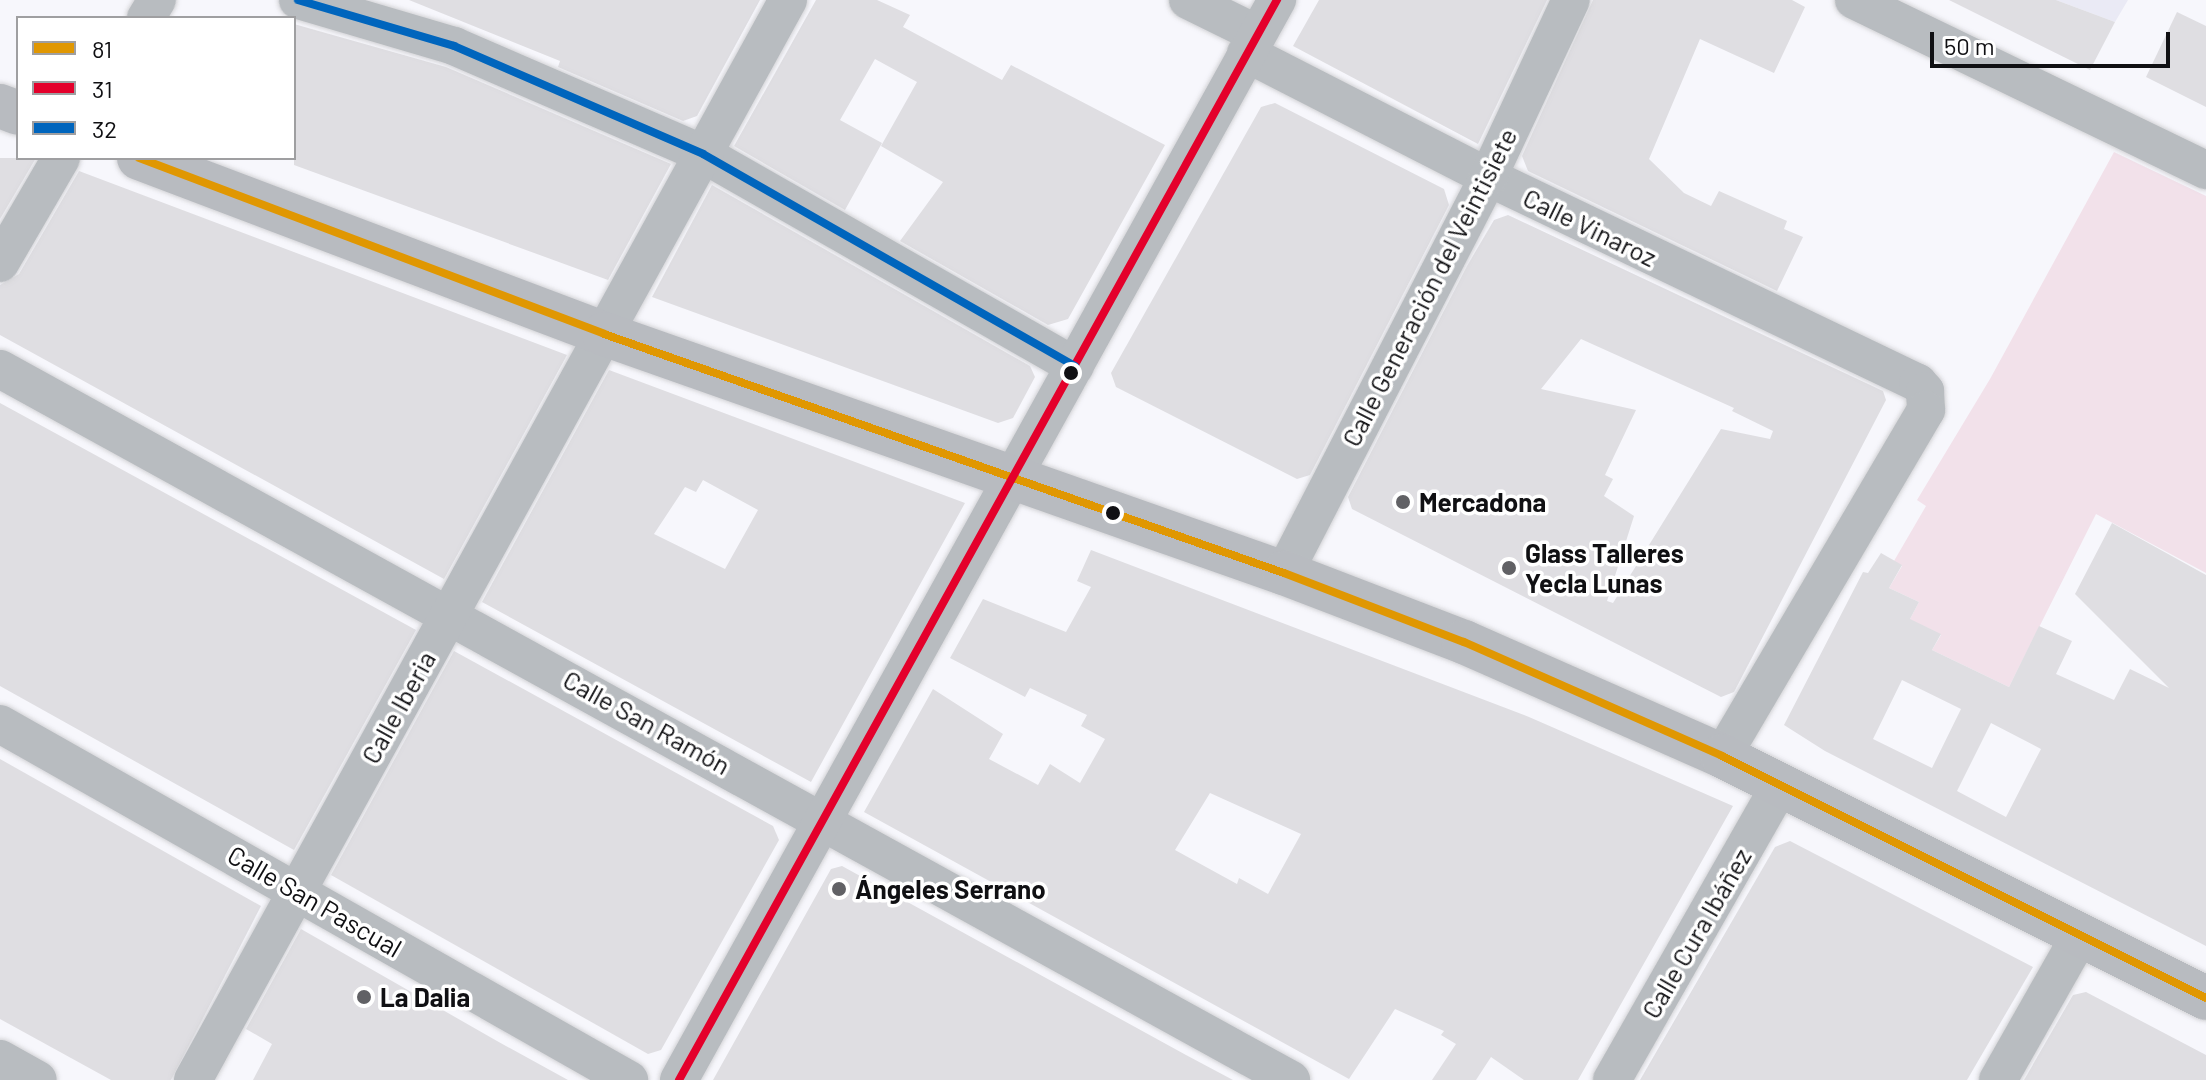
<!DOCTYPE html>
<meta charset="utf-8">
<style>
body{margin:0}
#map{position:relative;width:2206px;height:1080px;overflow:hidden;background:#f7f7fc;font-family:Barlow,sans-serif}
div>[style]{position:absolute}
.built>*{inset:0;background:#eaeaf5}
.green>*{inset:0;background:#f2e1ea}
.building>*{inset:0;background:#dfdee2}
.roads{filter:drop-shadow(0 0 2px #d3d3d6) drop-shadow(0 0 2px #d3d3d6)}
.street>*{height:38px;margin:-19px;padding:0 19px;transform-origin:19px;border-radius:19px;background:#b8bcc0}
.secondary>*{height:44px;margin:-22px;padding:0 22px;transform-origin:22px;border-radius:22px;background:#b8bbc0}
.bus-1>*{height:8px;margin:-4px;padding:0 4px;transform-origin:4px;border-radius:4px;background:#e09702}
.bus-2>*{height:8px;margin:-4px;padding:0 4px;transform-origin:4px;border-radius:4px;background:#e4002b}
.bus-3>*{height:8px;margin:-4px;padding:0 4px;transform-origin:4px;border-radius:4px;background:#0065bd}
.dots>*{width:22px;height:22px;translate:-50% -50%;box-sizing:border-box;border:4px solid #fff;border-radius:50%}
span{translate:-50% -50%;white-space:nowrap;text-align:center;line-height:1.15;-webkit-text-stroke:7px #fff;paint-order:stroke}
.street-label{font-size:26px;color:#101013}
.poi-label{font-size:26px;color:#101013;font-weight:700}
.left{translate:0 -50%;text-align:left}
.legend{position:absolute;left:16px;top:16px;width:280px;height:144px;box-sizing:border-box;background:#fff;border:2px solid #9f9fa1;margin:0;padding:10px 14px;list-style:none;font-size:24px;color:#101013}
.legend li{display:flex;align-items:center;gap:16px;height:40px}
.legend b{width:40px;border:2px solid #9f9fa1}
.scale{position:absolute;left:1930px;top:32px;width:240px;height:36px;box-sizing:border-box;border:4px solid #101013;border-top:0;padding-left:10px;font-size:24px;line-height:28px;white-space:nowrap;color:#101013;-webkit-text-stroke:6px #fff;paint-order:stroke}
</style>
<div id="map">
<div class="built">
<div style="clip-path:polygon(2056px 0,2128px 0,2115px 22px)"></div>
</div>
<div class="green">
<div style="clip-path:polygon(2114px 152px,2206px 196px,2206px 573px,2096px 514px,2009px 687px,1932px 650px,1941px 635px,1926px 627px,1902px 634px,1919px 602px,1889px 588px,1902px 566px,1894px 561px,1926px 506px,1917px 500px,1990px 379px)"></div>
</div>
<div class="building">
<div style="clip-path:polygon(409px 0,760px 0,697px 116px,683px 121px,558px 67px,560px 61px)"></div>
<div style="clip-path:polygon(816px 0,877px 0,910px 15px,903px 27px,1002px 80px,1011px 65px,1165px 145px,1068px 319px,1048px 325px,900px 241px,943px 182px,881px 146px,917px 82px,875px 59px,840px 120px,882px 143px,845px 210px,734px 146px)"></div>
<div style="clip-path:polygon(1319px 0,1547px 0,1478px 144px,1293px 46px)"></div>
<div style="clip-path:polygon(1593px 0,1792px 0,1805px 7px,1774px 73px,1700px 39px,1649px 159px,1684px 193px,1711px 206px,1719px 191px,1787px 221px,1784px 229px,1803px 237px,1777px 291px,1528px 171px,1522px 156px)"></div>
<div style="clip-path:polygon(1949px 0,2056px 0,2115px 22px,2090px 70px)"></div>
<div style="clip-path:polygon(2177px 12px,2206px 26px,2206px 107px,2146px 77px)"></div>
<div style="clip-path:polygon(294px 24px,446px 67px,671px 164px,608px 280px,294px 165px)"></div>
<div style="clip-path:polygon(1275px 103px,1444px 189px,1449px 205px,1310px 475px,1297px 479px,1116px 387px,1111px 373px,1261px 107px)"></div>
<div style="clip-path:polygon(0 158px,36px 158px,0 219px)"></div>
<div style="clip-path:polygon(79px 171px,567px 355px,444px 579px,0 335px,0 285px,19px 274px)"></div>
<div style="clip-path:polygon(712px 185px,1030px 366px,1035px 377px,1013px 418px,998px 423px,652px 297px)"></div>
<div style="clip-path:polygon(evenodd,1508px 215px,1883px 391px,1886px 400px,1734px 692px,1721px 697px,1352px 509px,1348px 497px,1467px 266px,1494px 220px,1508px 215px,1581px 339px,1734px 408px,1732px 411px,1773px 431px,1770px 439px,1721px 429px,1613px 603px,1607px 601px,1634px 516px,1604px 496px,1613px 479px,1605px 475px,1636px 410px,1541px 389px,1581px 339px)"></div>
<div style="clip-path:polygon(evenodd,609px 370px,965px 503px,811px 782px,482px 602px,609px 370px,703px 480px,758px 510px,725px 569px,654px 534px,685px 487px,696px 492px,703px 480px)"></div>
<div style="clip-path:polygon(0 403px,416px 630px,294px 850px,0 686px)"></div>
<div style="clip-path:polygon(evenodd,2112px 523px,2206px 575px,2206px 946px,1825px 751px,1784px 725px,1863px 572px,1868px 573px,1881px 553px,1902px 565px,1889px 588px,1919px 602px,1910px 619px,1941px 634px,1932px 650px,2009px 687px,2039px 626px,2072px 641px,2056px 674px,2114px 700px,2130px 669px,2169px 688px,2075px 594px,2112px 523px,1902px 680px,1961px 709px,1932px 768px,1873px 739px,1902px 680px,2112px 523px,1991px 723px,2041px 749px,2006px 817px,1957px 791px,1991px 723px)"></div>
<div style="clip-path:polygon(evenodd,1091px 550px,1529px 717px,1733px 806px,1578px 1080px,1524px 1080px,1491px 1057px,1476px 1080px,1432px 1080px,1456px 1044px,1441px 1035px,1444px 1031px,1395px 1009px,1349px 1079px,864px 812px,933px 689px,1003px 734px,989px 759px,1038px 785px,1050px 764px,1080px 783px,1105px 739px,1081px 726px,1087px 715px,1030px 688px,1025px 697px,950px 658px,983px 599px,1066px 632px,1091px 587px,1077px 581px,1091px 550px,1210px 793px,1301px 834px,1268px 894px,1239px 878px,1237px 884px,1175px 850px,1210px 793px)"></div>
<div style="clip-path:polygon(454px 651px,773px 826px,779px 840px,661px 1050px,648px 1054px,331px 875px)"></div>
<div style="clip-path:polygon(0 759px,261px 906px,171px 1080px,111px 1080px,0 1019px)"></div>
<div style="clip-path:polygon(1790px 841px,2033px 967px,1967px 1080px,1640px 1080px,1775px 847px)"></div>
<div style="clip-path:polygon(842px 866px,1186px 1055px,1233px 1080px,713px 1080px,831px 869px)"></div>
<div style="clip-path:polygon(301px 929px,497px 1041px,568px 1080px,253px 1080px,272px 1044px,246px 1029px)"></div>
<div style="clip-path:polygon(2086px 992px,2206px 1055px,2206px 1080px,2024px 1080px,2073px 995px)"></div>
</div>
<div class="roads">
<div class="street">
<div style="left:298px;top:0;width:163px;rotate:16.4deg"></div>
<div style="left:454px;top:46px;width:271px;rotate:23.4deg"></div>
<div style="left:703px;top:154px;width:428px;rotate:29.7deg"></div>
<div style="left:1188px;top:0;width:77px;rotate:26.2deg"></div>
<div style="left:1854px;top:0;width:391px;rotate:25.8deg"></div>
<div style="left:146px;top:18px;width:21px;rotate:-59deg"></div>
<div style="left:1246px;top:53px;width:272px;rotate:27.1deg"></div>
<div style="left:1488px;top:177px;width:477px;rotate:25.6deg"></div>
<div style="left:1918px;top:383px;width:11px;rotate:49deg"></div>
<div style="left:1925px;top:391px;width:19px;rotate:87deg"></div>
<div style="left:1926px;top:410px;width:402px;rotate:120.5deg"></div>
<div style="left:0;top:263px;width:121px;rotate:-59.8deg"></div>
<div style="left:0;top:369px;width:1474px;rotate:28.84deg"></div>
<div style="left:1284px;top:573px;width:445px;rotate:-62.7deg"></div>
<div style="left:1488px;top:177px;width:195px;rotate:-64.9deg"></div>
<div style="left:0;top:724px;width:723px;rotate:29.51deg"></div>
<div style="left:0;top:1059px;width:43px;rotate:28.9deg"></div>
<div style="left:193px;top:1080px;width:1233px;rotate:-61.15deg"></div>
<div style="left:679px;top:1080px;width:1235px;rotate:-61.03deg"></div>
<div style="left:1612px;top:1080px;width:339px;rotate:-60.3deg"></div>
<div style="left:1998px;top:1080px;width:168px;rotate:-60.4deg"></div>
</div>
<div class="secondary">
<div style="left:0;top:106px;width:19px;rotate:21deg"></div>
<div style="left:139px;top:158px;width:497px;rotate:20.7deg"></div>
<div style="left:604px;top:334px;width:721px;rotate:19.37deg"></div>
<div style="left:1284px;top:573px;width:193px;rotate:21deg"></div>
<div style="left:1464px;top:642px;width:282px;rotate:23.8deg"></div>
<div style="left:1722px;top:756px;width:541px;rotate:26.57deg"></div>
</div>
</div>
<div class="bus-1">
<div style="left:139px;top:158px;width:497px;rotate:20.7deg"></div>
<div style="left:604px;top:334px;width:721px;rotate:19.37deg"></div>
<div style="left:1284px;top:573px;width:193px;rotate:21deg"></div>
<div style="left:1464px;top:642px;width:282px;rotate:23.8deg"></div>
<div style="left:1722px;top:756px;width:541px;rotate:26.57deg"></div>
</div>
<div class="bus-2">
<div style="left:679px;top:1080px;width:1235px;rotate:-61.03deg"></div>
</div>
<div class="bus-3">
<div style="left:298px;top:0;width:163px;rotate:16.4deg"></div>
<div style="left:454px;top:46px;width:271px;rotate:23.4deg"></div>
<div style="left:703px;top:154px;width:428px;rotate:29.7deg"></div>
</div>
<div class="dots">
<div style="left:1071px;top:373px;background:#101013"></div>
<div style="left:1403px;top:502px;background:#616165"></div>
<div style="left:1113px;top:513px;background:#101013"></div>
<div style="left:1509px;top:568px;background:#616165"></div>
<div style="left:839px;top:889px;background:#616165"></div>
<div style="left:364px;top:997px;background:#616165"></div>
</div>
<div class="street-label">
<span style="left:1590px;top:227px;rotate:26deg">Calle Vinaroz</span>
<span style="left:1429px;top:287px;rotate:-63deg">Calle Generación del Veintisiete</span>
<span style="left:398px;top:707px;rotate:-61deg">Calle Iberia</span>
<span style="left:647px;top:722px;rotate:29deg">Calle San Ramón</span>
<span style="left:315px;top:901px;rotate:30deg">Calle San Pascual</span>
<span style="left:1696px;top:933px;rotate:-60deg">Calle Cura Ibáñez</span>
</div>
<div class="poi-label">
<span class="left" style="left:1419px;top:502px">Mercadona</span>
<span class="left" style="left:1525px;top:568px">Glass Talleres<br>Yecla Lunas</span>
<span class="left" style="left:855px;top:889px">Ángeles Serrano</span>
<span class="left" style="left:380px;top:997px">La Dalia</span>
</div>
<ul class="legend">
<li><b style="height:10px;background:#e09702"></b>81</li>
<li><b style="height:10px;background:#e4002b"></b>31</li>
<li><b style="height:10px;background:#0065bd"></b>32</li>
</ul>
<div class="scale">50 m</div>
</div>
